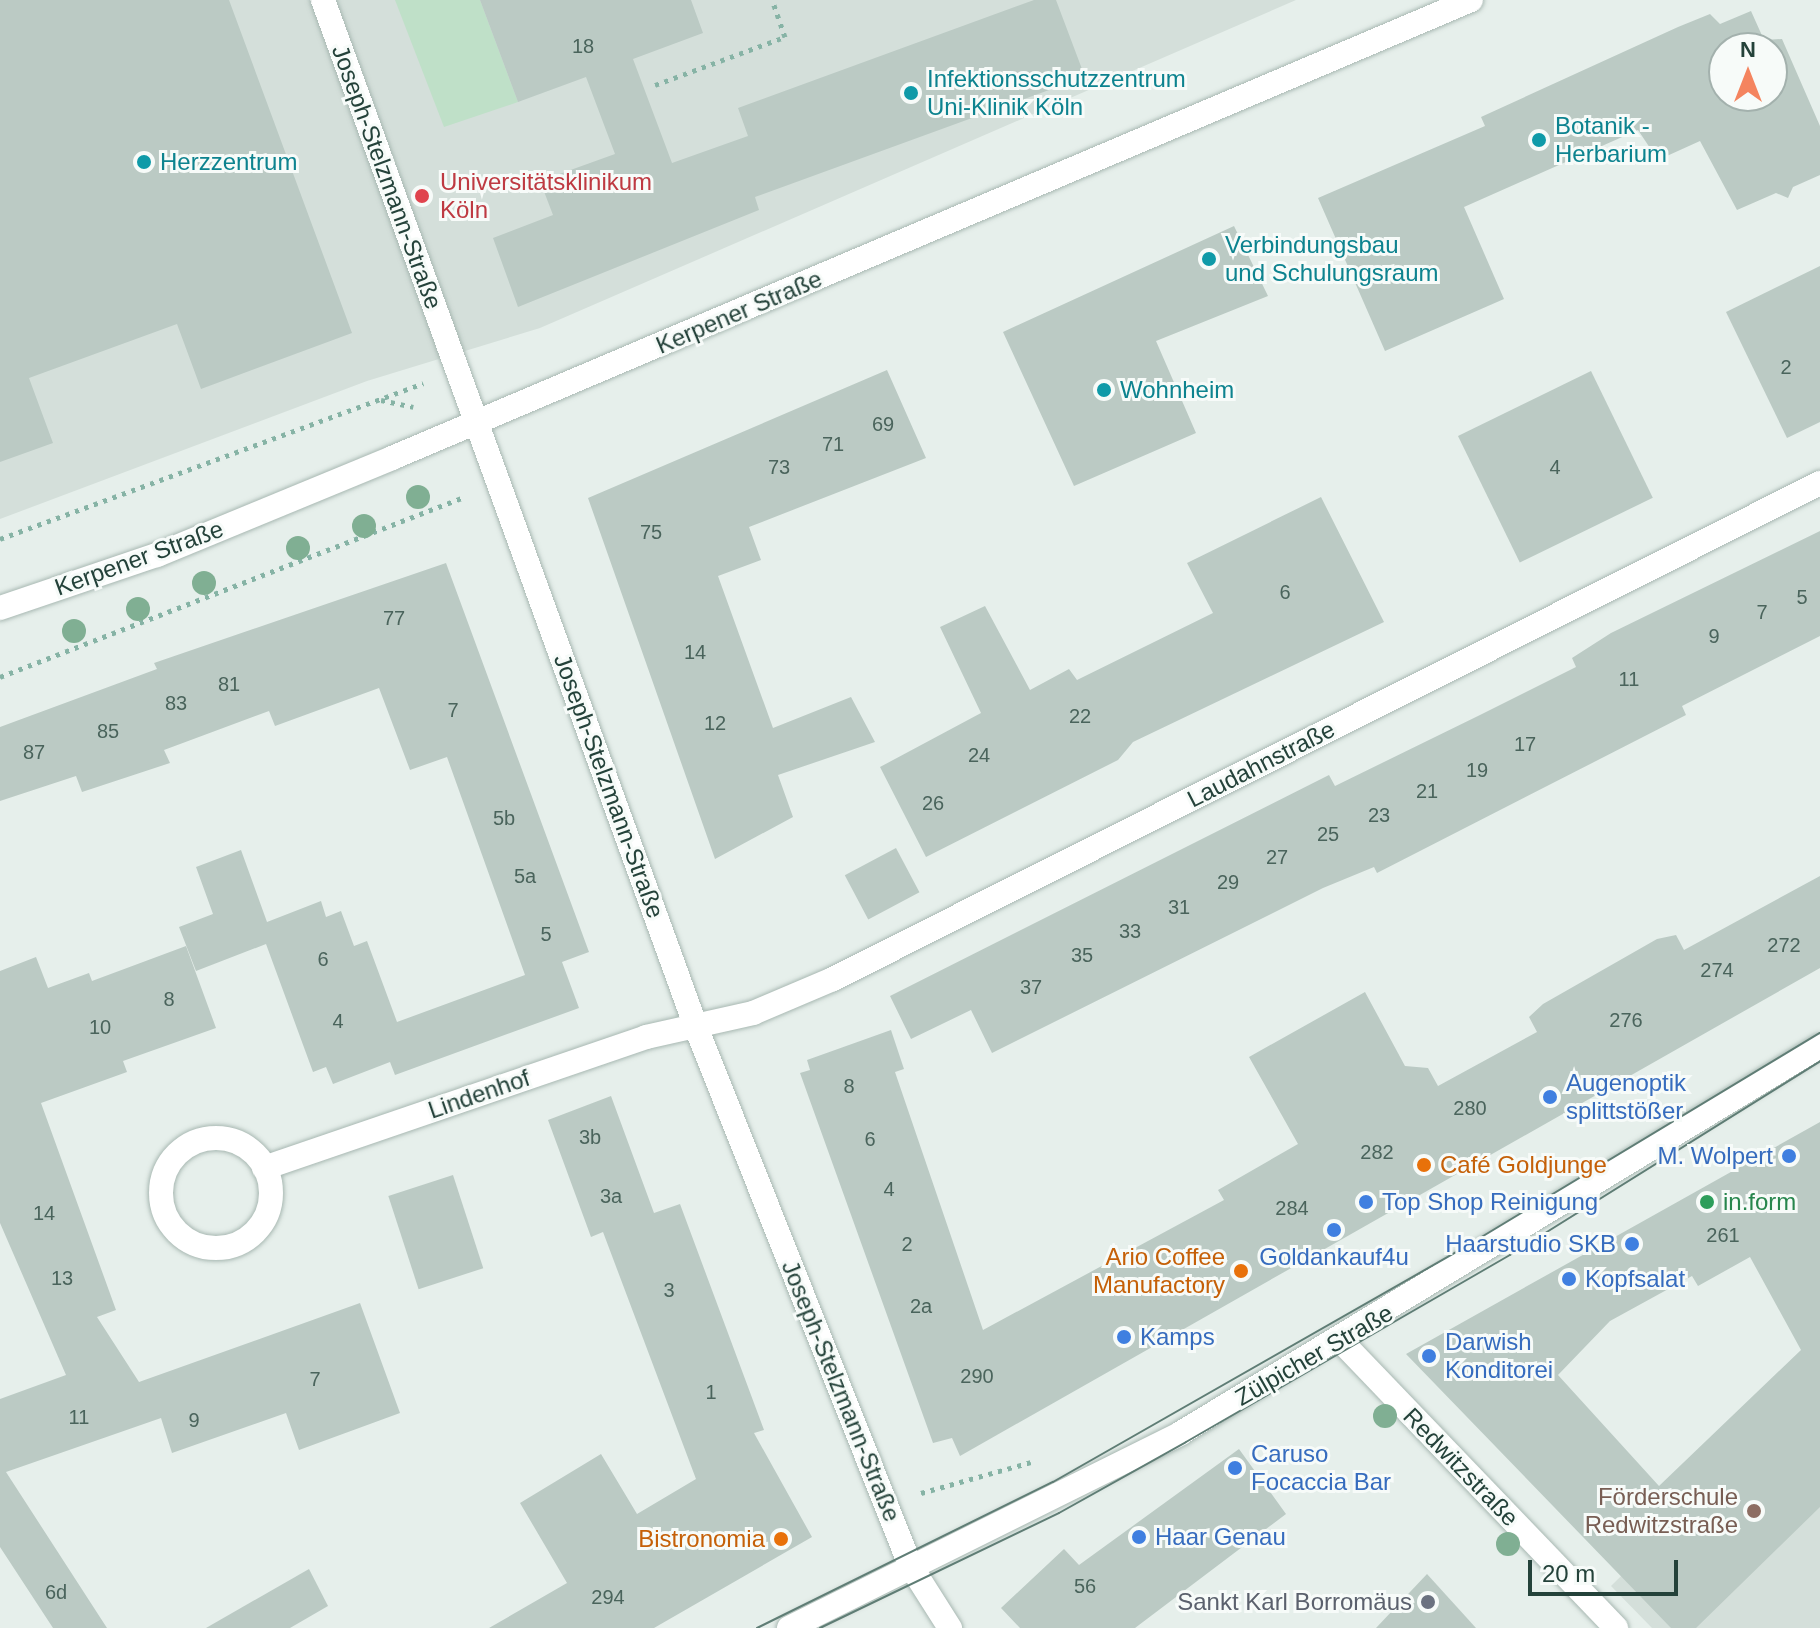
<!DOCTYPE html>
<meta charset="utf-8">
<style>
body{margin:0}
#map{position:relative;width:1820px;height:1628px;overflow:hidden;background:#e6efeb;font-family:Arial,sans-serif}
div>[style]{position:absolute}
.built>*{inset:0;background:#d4dfda}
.green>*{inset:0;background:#bfe0c8}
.building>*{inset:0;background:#bbcac4;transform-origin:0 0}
.path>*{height:5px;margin-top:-2.5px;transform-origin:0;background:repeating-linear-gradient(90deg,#86b3a5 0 4px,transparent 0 10px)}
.roads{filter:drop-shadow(0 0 2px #a8b8b2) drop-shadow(0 0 2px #a8b8b2)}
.street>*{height:24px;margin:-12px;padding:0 12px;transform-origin:12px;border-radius:12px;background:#fff}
.street>.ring{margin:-12px;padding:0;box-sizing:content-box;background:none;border:24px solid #fff;border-radius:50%}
.secondary>*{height:24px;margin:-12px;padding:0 12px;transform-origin:12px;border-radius:12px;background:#fff}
.tram>*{height:2px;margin:-1px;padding:0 1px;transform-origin:1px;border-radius:1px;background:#5f7d75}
.trees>*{width:24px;height:24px;margin:-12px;border-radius:50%;background:#80af93}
.dots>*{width:22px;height:22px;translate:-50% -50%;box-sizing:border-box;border:4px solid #f7fbf9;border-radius:50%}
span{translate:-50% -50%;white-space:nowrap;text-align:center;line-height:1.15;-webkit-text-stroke:6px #f7fbf9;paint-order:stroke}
.number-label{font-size:20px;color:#4a645c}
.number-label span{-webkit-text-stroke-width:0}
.culture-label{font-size:24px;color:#0d838f}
.left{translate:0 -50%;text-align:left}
.street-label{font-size:24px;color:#24423a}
.health-label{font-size:24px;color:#be3a42}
.shop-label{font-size:24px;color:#366cbe}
.right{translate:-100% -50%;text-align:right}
.food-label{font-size:24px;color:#c56008}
.leisure-label{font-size:24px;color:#27864d}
.education-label{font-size:24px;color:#785e54}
.worship-label{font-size:24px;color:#5b616d}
.north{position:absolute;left:1708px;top:32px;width:80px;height:80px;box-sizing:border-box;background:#f7fbf9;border:2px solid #a3b1ad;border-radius:50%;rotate:0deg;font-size:22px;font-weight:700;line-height:32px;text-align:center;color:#24423a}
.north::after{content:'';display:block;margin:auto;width:28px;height:36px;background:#f4845f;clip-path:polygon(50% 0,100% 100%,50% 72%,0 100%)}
.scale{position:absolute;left:1528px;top:1560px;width:150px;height:36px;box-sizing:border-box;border:4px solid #24423a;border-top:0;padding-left:10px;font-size:24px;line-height:28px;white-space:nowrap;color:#24423a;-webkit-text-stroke:6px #f7fbf9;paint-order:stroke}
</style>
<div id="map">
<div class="built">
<div style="clip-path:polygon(0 0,1296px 0,540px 328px,367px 381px,0 519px)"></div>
<div style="clip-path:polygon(1820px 1380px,1820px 1628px,1652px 1628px,1611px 1586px)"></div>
</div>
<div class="green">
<div style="clip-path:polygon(395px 0,480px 0,518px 102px,444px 127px)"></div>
</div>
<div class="building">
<div style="clip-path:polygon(0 0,229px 0,352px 333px,201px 389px,177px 324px,29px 378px,53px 443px,0 462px)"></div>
<div style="clip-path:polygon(480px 0,691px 0,703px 33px,633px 59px,672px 163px,748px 136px,738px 108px,1034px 0,1056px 0,1085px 77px,755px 197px,759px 210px,518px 307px,493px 238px,553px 215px,540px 181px,615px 154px,586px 77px,518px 102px)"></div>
<div style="clip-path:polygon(evenodd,1751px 11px,1764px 40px,1782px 39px,1820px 126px,1820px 175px,1793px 187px,1788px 198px,1776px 193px,1737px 210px,1700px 141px,1658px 160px,1638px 130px,1464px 207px,1504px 299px,1385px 351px,1318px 198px,1485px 126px,1481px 117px,1678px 27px,1710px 14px,1720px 24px,1751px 11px,1724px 48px,1772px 48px,1772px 96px,1724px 96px,1724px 48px)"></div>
<div style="clip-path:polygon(1234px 226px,1268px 296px,1156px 341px,1196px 433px,1074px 486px,1003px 332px)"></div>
<div style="clip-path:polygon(1820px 266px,1820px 422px,1787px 438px,1726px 312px)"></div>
<div style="clip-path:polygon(887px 370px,926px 458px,749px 527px,761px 560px,718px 576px,773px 728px,851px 697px,875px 742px,778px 775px,793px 817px,715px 859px,588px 498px)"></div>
<div style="left:1591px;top:371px;width:141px;height:148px;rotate:64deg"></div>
<div style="clip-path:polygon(1321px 497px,1384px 622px,1133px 742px,1118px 760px,926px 857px,880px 767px,981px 713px,940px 627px,985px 606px,1030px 690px,1069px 669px,1077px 680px,1213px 613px,1187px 563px)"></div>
<div style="clip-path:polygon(1820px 531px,1820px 636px,1682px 706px,1686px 715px,1377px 873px,1374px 867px,1323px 888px,992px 1053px,971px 1010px,911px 1039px,890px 996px,1329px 775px,1335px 786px,1480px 715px,1576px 667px,1572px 658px,1611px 633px)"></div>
<div style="clip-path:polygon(446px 563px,589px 952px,562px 962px,579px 1008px,395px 1075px,390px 1062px,333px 1084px,326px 1067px,313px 1072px,266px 944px,196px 971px,179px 927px,213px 914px,196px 867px,241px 850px,267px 922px,321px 901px,326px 917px,341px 911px,354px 946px,367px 941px,397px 1022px,525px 975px,447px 757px,410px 770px,379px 688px,275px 726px,269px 711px,164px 750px,170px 763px,82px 792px,76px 776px,0 801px,0 727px,157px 669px,154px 663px)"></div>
<div style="left:896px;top:848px;width:50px;height:58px;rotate:62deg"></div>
<div style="clip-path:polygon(1820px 876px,1820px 968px,960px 1456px,952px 1438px,933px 1443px,800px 1073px,810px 1070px,807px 1060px,891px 1030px,904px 1069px,895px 1072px,983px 1330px,1224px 1200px,1218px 1190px,1298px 1144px,1249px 1057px,1365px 992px,1405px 1066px,1428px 1068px,1438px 1086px,1537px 1032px,1529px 1017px,1543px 1004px,1657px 939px,1676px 935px,1684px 950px)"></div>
<div style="clip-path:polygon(186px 946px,216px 1028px,123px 1061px,127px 1072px,41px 1103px,116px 1310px,97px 1317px,139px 1382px,360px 1303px,400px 1413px,299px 1450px,286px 1413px,172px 1453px,161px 1418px,6px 1472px,107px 1628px,53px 1628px,0 1547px,0 1399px,66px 1375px,0 1223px,0 971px,36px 957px,48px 988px,89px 973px,92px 981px)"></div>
<div style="clip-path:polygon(611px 1096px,654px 1213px,680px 1204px,764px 1430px,754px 1433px,812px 1537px,654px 1628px,489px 1628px,567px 1583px,520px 1503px,601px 1454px,637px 1514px,696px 1479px,603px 1232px,591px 1237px,548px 1120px)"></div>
<div style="clip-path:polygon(evenodd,1820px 1122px,1820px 1507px,1696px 1628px,1671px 1628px,1406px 1354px,1820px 1122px,1750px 1257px,1801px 1350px,1659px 1486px,1558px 1375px,1610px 1321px,1692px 1276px,1698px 1286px,1750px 1257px)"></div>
<div style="left:453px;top:1175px;width:98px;height:68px;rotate:72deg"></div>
<div style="clip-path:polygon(1239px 1449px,1286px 1514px,1135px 1628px,1020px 1628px,1001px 1608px,1064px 1549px,1079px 1565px)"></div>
<div style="clip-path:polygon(309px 1569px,328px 1606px,290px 1628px,206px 1628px)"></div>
<div style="clip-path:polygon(1427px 1574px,1476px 1628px,1376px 1628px)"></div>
</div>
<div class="path">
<div style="left:655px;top:85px;width:139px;rotate:-20.3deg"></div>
<div style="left:785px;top:37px;width:39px;rotate:-109deg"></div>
<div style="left:381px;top:400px;width:33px;rotate:12deg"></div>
<div style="left:0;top:539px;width:451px;rotate:-20.2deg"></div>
<div style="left:0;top:677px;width:499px;rotate:-21.2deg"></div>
<div style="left:921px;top:1493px;width:114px;rotate:-15.7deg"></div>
</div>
<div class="roads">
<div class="street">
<div style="left:323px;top:0;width:1093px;rotate:70.04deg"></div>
<div style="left:696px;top:1027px;width:579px;rotate:68.31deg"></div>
<div style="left:910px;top:1565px;width:75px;rotate:57.6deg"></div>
<div class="ring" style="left:161px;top:1138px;width:86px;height:86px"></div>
<div style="left:264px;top:1168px;width:404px;rotate:-18.9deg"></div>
<div style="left:646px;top:1037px;width:110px;rotate:-12.6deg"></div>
<div style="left:753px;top:1013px;width:87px;rotate:-23deg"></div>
<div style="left:833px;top:979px;width:1105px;rotate:-26.68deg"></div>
<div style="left:1340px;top:1340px;width:399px;rotate:46.2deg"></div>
</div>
<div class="secondary">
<div style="left:0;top:608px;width:166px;rotate:-18.7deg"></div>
<div style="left:157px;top:555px;width:254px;rotate:-22.4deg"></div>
<div style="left:392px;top:458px;width:1172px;rotate:-23deg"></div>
<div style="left:789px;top:1628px;width:438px;rotate:-26.4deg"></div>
<div style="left:1181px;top:1433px;width:747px;rotate:-31.2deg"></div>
</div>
</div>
<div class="tram">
<div style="left:757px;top:1628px;width:330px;rotate:-26.3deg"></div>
<div style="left:1053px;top:1482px;width:463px;rotate:-29.7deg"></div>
<div style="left:1455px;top:1253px;width:426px;rotate:-31.1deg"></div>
<div style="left:820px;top:1628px;width:265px;rotate:-25.7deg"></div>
<div style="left:1059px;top:1513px;width:145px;rotate:-29.2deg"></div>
<div style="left:1186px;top:1442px;width:374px;rotate:-30deg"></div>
<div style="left:1510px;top:1255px;width:366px;rotate:-32deg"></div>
</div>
<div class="trees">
<div style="left:418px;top:497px"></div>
<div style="left:364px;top:526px"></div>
<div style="left:298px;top:548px"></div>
<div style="left:204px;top:583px"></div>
<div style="left:138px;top:609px"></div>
<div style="left:74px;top:631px"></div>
<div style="left:1385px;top:1416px"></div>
<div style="left:1508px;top:1544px"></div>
</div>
<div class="dots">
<div style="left:911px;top:93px;background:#0f9aa8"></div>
<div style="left:1539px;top:140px;background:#0f9aa8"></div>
<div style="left:144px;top:162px;background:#0f9aa8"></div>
<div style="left:422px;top:196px;background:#e0444e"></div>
<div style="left:1209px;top:259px;background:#0f9aa8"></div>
<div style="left:1104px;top:390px;background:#0f9aa8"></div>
<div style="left:1550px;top:1097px;background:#3f7fe0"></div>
<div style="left:1789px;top:1156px;background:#3f7fe0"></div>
<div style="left:1424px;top:1165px;background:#e8710a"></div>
<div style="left:1366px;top:1202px;background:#3f7fe0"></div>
<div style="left:1707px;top:1202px;background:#2e9e5b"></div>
<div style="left:1334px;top:1230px;background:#3f7fe0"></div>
<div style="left:1632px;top:1244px;background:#3f7fe0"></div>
<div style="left:1241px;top:1271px;background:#e8710a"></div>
<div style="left:1569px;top:1279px;background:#3f7fe0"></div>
<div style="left:1124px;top:1337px;background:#3f7fe0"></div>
<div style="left:1429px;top:1356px;background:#3f7fe0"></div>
<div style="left:1235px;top:1468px;background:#3f7fe0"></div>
<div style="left:1754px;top:1511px;background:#8d6e63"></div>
<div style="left:1139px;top:1537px;background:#3f7fe0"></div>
<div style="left:781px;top:1539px;background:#e8710a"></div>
<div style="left:1428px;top:1602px;background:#6b7280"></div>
</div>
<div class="number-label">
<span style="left:583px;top:46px">18</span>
<span style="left:1786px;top:367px">2</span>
<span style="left:883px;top:424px">69</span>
<span style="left:833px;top:444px">71</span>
<span style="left:779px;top:467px">73</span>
<span style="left:1555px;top:467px">4</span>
<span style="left:651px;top:532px">75</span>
<span style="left:1285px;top:592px">6</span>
<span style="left:1802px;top:597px">5</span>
<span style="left:1762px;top:612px">7</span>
<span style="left:394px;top:618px">77</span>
<span style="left:1714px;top:636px">9</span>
<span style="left:695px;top:652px">14</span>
<span style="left:1629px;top:679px">11</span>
<span style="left:229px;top:684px">81</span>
<span style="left:176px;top:703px">83</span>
<span style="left:453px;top:710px">7</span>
<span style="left:1080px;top:716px">22</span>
<span style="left:715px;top:723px">12</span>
<span style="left:108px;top:731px">85</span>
<span style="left:1525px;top:744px">17</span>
<span style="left:34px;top:752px">87</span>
<span style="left:979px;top:755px">24</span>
<span style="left:1477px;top:770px">19</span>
<span style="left:1427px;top:791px">21</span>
<span style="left:933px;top:803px">26</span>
<span style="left:1379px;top:815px">23</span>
<span style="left:504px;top:818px">5b</span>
<span style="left:1328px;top:834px">25</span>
<span style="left:1277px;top:857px">27</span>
<span style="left:525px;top:876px">5a</span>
<span style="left:1228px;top:882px">29</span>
<span style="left:1179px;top:907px">31</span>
<span style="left:1130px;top:931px">33</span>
<span style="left:546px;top:934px">5</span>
<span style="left:1784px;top:945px">272</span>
<span style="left:1082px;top:955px">35</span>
<span style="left:323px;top:959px">6</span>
<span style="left:1717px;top:970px">274</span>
<span style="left:1031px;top:987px">37</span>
<span style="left:169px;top:999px">8</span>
<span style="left:1626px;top:1020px">276</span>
<span style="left:338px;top:1021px">4</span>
<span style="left:100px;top:1027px">10</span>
<span style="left:849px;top:1086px">8</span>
<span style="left:1470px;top:1108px">280</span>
<span style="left:590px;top:1137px">3b</span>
<span style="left:870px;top:1139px">6</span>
<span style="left:1377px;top:1152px">282</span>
<span style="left:889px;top:1189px">4</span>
<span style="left:611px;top:1196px">3a</span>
<span style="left:1292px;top:1208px">284</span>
<span style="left:44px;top:1213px">14</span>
<span style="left:1723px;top:1235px">261</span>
<span style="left:907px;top:1244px">2</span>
<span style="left:62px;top:1278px">13</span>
<span style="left:669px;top:1290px">3</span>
<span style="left:921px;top:1306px">2a</span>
<span style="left:977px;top:1376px">290</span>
<span style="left:315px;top:1379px">7</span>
<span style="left:711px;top:1392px">1</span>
<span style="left:79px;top:1417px">11</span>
<span style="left:194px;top:1420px">9</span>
<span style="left:1085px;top:1586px">56</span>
<span style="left:56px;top:1592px">6d</span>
<span style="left:608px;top:1597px">294</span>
</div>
<div class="culture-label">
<span class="left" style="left:927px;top:93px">Infektionsschutzzentrum<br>Uni-Klinik Köln</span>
<span class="left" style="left:1555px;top:140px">Botanik -<br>Herbarium</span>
<span class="left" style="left:160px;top:162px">Herzzentrum</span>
<span class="left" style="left:1225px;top:259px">Verbindungsbau<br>und Schulungsraum</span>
<span class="left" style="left:1120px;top:390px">Wohnheim</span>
</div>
<div class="street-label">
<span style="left:387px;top:177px;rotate:70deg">Joseph-Stelzmann-Straße</span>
<span style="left:739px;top:312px;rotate:-23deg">Kerpener Straße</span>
<span style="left:139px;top:558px;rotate:-20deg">Kerpener Straße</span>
<span style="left:1261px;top:764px;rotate:-27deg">Laudahnstraße</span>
<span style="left:609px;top:786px;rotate:70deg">Joseph-Stelzmann-Straße</span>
<span style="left:479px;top:1094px;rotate:-19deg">Lindenhof</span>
<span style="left:1314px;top:1355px;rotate:-30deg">Zülpicher Straße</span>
<span style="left:841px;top:1391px;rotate:68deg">Joseph-Stelzmann-Straße</span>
<span style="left:1461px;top:1467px;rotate:46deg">Redwitzstraße</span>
</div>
<div class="health-label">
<span class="left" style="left:440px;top:196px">Universitätsklinikum<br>Köln</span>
</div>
<div class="shop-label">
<span class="left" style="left:1566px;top:1097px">Augenoptik<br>splittstößer</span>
<span class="right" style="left:1773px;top:1156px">M. Wolpert</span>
<span class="left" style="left:1382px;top:1202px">Top Shop Reinigung</span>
<span class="right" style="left:1616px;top:1244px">Haarstudio SKB</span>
<span style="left:1334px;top:1257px">Goldankauf4u</span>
<span class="left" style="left:1585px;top:1279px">Kopfsalat</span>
<span class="left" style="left:1140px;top:1337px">Kamps</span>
<span class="left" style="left:1445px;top:1356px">Darwish<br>Konditorei</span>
<span class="left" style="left:1251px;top:1468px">Caruso<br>Focaccia Bar</span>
<span class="left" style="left:1155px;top:1537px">Haar Genau</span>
</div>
<div class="food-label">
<span class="left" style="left:1440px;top:1165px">Café Goldjunge</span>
<span class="right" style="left:1225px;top:1271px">Ario Coffee<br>Manufactory</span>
<span class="right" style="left:765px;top:1539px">Bistronomia</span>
</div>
<div class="leisure-label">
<span class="left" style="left:1723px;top:1202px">in.form</span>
</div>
<div class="education-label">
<span class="right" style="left:1738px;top:1511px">Förderschule<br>Redwitzstraße</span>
</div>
<div class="worship-label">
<span class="right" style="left:1412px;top:1602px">Sankt Karl Borromäus</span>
</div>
<div class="north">N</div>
<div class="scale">20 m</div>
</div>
